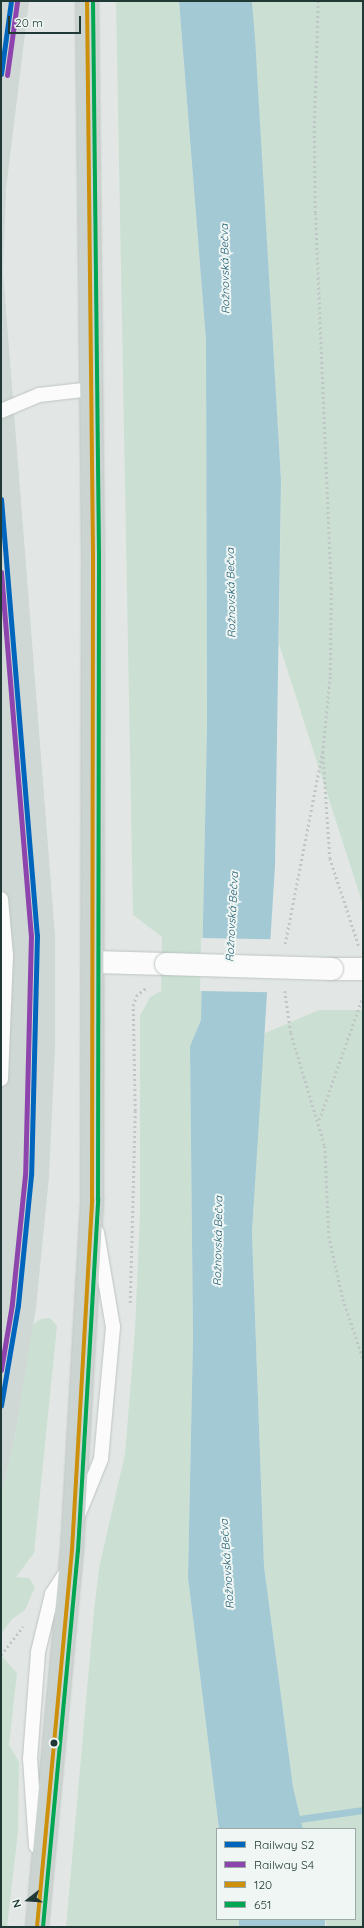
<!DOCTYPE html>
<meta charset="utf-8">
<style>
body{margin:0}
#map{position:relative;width:364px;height:1928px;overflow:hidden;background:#e2e7e5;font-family:Quicksand,sans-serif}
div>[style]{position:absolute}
.built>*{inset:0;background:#cfd8d5}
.green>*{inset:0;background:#cbe0d3}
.water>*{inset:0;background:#a3c9d5;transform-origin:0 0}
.pier>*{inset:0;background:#e2e7e5;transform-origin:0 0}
.stream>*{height:7px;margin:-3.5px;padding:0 3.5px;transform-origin:3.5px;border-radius:3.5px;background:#a3c9d5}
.path>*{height:2.5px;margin-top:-1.25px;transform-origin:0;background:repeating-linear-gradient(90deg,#bfc7c6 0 2px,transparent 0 5px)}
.roads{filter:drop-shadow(0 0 1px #bfc4c2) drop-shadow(0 0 1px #bfc4c2)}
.lane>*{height:14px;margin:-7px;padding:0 7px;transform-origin:7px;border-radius:7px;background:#fbfbfb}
.secondary>*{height:22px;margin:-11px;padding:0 11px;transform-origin:11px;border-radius:11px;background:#fbfbfb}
.primary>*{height:22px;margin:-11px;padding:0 11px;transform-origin:11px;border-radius:11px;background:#ccd4d2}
.bridges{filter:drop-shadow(0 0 1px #bdc5c2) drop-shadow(0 0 1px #bdc5c2)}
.secondary-bridge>*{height:22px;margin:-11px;padding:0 11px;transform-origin:11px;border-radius:11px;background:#fbfbfb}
.bus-1>*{height:4px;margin:-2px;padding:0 2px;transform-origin:2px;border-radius:2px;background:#cc900b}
.bus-2>*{height:4px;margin:-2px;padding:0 2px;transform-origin:2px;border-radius:2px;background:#00a651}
.rail-1>*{height:5px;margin:-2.5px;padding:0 2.5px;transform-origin:2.5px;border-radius:2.5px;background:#0065bd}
.rail-2>*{height:5px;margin:-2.5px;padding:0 2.5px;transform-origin:2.5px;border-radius:2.5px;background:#8e44ad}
.dots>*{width:11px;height:11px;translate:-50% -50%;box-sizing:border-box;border:2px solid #eff6f3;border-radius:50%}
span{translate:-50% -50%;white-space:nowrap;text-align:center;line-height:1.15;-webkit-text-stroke:4px #eff6f3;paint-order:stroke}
.water-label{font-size:11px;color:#1d5b72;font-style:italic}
.frame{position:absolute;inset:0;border:2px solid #203935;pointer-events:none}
.legend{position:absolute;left:216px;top:1828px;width:140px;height:92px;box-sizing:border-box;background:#eff6f3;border:1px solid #9caaa7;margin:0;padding:5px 7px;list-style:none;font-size:12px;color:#203935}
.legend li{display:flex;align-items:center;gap:8px;height:20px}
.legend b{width:20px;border:1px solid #9caaa7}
.north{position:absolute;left:8px;top:1880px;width:40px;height:40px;-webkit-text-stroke:3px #eff6f3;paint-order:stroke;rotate:253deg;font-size:11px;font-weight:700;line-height:16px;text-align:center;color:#203935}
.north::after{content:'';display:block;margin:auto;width:14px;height:18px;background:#203935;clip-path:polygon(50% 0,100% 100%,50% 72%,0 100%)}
.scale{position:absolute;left:8px;top:16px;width:73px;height:18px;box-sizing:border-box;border:2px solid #203935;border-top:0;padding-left:5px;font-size:12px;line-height:14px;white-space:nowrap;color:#203935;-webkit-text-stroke:3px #eff6f3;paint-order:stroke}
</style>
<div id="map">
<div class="built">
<div style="clip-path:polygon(1px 1px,29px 1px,6px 189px,3px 272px,55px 935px,55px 1047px,49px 1177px,36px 1308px,15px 1437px,1px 1496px)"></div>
</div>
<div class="green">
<div style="clip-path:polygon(116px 1px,179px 1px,206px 340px,207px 725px,201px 1020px,190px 1046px,193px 1337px,188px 1578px,219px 1829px,217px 1919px,239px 1919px,241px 1927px,66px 1927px,94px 1611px,99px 1568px,125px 1454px,135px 1330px,140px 1215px,140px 1016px,150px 997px,161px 991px,162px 937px,133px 915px)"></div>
<div style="clip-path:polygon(252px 1px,363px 1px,363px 905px,279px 644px,281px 479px)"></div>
<div style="clip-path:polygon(319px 1010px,363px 1010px,363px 1927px,327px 1927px,325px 1919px,355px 1919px,355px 1829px,303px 1829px,293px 1787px,264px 1566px,252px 1232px,263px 1034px)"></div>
<div style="clip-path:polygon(50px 1318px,57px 1326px,34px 1553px,16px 1577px,29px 1578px,35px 1587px,25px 1610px,12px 1619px,1px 1634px,1px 1496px,15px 1437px,33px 1324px,41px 1319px)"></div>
<div style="clip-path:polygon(1px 1655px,17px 1673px,9px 1745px,19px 1762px,18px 1831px,7px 1927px,1px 1927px)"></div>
</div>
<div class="water">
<div style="clip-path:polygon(179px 1px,252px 1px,255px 38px,281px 480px,275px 866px,252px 1232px,264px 1566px,293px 1787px,303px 1829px,219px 1829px,188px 1578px,193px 1337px,190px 1046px,201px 1020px,207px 725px,206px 340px)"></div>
<div style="left:239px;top:1919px;width:86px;height:8px"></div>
</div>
<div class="pier">
<div style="left:201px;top:938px;width:71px;height:53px;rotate:1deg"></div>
</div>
<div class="stream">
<div style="left:292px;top:1820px;width:72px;rotate:-8deg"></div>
</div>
<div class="path">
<div style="left:323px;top:752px;width:106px;rotate:86.2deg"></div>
<div style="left:330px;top:858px;width:93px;rotate:71.8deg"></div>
<div style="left:285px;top:944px;width:200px;rotate:-79deg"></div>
<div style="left:323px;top:748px;width:73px;rotate:-84.5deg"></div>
<div style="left:330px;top:675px;width:86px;rotate:-89.3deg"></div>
<div style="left:331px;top:589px;width:376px;rotate:-92.4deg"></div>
<div style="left:315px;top:213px;width:85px;rotate:-90.7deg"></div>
<div style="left:314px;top:128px;width:127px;rotate:-88.2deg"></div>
<div style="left:285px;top:991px;width:42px;rotate:81.9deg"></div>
<div style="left:291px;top:1033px;width:118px;rotate:73.3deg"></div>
<div style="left:325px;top:1146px;width:90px;rotate:87.5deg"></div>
<div style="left:329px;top:1236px;width:65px;rotate:77.5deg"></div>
<div style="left:343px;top:1299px;width:62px;rotate:71.3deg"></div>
<div style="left:319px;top:1120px;width:132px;rotate:-70.5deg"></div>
<div style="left:130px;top:1303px;width:192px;rotate:-88.5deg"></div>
<div style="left:135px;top:1111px;width:105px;rotate:-91.1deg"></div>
<div style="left:133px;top:1006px;width:10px;rotate:-73deg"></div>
<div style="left:136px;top:996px;width:13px;rotate:-39deg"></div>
<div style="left:1px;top:1655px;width:36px;rotate:-52deg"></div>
</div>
<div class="roads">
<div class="lane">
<div style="left:1px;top:411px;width:41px;rotate:-22.8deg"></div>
<div style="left:39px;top:395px;width:53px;rotate:-6.5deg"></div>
<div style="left:1px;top:899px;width:56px;rotate:84.9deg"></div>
<div style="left:6px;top:955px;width:124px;rotate:92.3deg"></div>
<div style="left:79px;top:1513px;width:58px;rotate:-67.8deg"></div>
<div style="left:101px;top:1459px;width:133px;rotate:-84.8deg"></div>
<div style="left:113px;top:1327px;width:96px;rotate:-99.6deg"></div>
<div style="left:36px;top:1846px;width:87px;rotate:-93.9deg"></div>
<div style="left:30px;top:1759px;width:107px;rotate:-85.7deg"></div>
<div style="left:38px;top:1652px;width:60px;rotate:-76.4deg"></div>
<div style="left:52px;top:1594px;width:30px;rotate:-57deg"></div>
</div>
<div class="secondary">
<div style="left:94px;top:962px;width:72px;rotate:1.6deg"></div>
<div style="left:332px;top:969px;width:31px"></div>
</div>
<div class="primary">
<div style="left:37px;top:1927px;width:379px;rotate:-84.7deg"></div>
<div style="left:72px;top:1550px;width:351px;rotate:-86.7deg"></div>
<div style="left:92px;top:1200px;width:646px;rotate:-89.91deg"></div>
<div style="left:93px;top:554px;width:553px;rotate:-90.62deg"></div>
</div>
</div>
<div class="bridges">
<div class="secondary-bridge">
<div style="left:166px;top:964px;width:166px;rotate:1.7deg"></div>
</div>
</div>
<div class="bus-1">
<div style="left:37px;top:1927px;width:379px;rotate:-84.7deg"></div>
<div style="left:72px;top:1550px;width:351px;rotate:-86.7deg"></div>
<div style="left:92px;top:1200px;width:646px;rotate:-89.91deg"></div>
<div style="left:93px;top:554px;width:553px;rotate:-90.62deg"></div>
</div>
<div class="bus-2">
<div style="left:43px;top:1927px;width:378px;rotate:-84.7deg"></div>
<div style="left:78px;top:1551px;width:352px;rotate:-86.7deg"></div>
<div style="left:98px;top:1200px;width:646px;rotate:-89.91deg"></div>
<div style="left:99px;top:554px;width:553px;rotate:-90.62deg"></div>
</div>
<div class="rail-1">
<div style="left:1px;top:74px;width:74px;rotate:-82.2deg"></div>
<div style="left:1px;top:499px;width:437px;rotate:85.3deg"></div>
<div style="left:37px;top:935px;width:240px;rotate:91.4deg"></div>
<div style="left:31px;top:1175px;width:131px;rotate:95.7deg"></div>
<div style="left:18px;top:1305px;width:102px;rotate:99.6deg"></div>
</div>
<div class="rail-2">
<div style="left:7px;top:75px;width:74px;rotate:-82.2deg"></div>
<div style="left:1px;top:572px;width:364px;rotate:85.3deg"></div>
<div style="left:31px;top:935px;width:240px;rotate:91.4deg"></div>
<div style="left:25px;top:1175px;width:130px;rotate:95.8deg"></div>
<div style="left:12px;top:1304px;width:67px;rotate:99.5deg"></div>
</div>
<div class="dots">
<div style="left:54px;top:1743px;background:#203935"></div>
</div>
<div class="water-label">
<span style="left:225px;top:269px;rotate:-91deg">Rožnovská Bečva</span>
<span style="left:231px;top:593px;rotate:-91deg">Rožnovská Bečva</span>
<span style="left:232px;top:917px;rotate:-87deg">Rožnovská Bečva</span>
<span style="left:218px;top:1241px;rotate:-89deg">Rožnovská Bečva</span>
<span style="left:227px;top:1564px;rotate:-94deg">Rožnovská Bečva</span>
</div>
<div class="frame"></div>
<ul class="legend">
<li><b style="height:5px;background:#0065bd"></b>Railway S2</li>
<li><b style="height:5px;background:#8e44ad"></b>Railway S4</li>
<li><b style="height:5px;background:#cc900b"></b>120</li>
<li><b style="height:5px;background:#00a651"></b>651</li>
</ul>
<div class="north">N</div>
<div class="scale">20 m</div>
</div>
